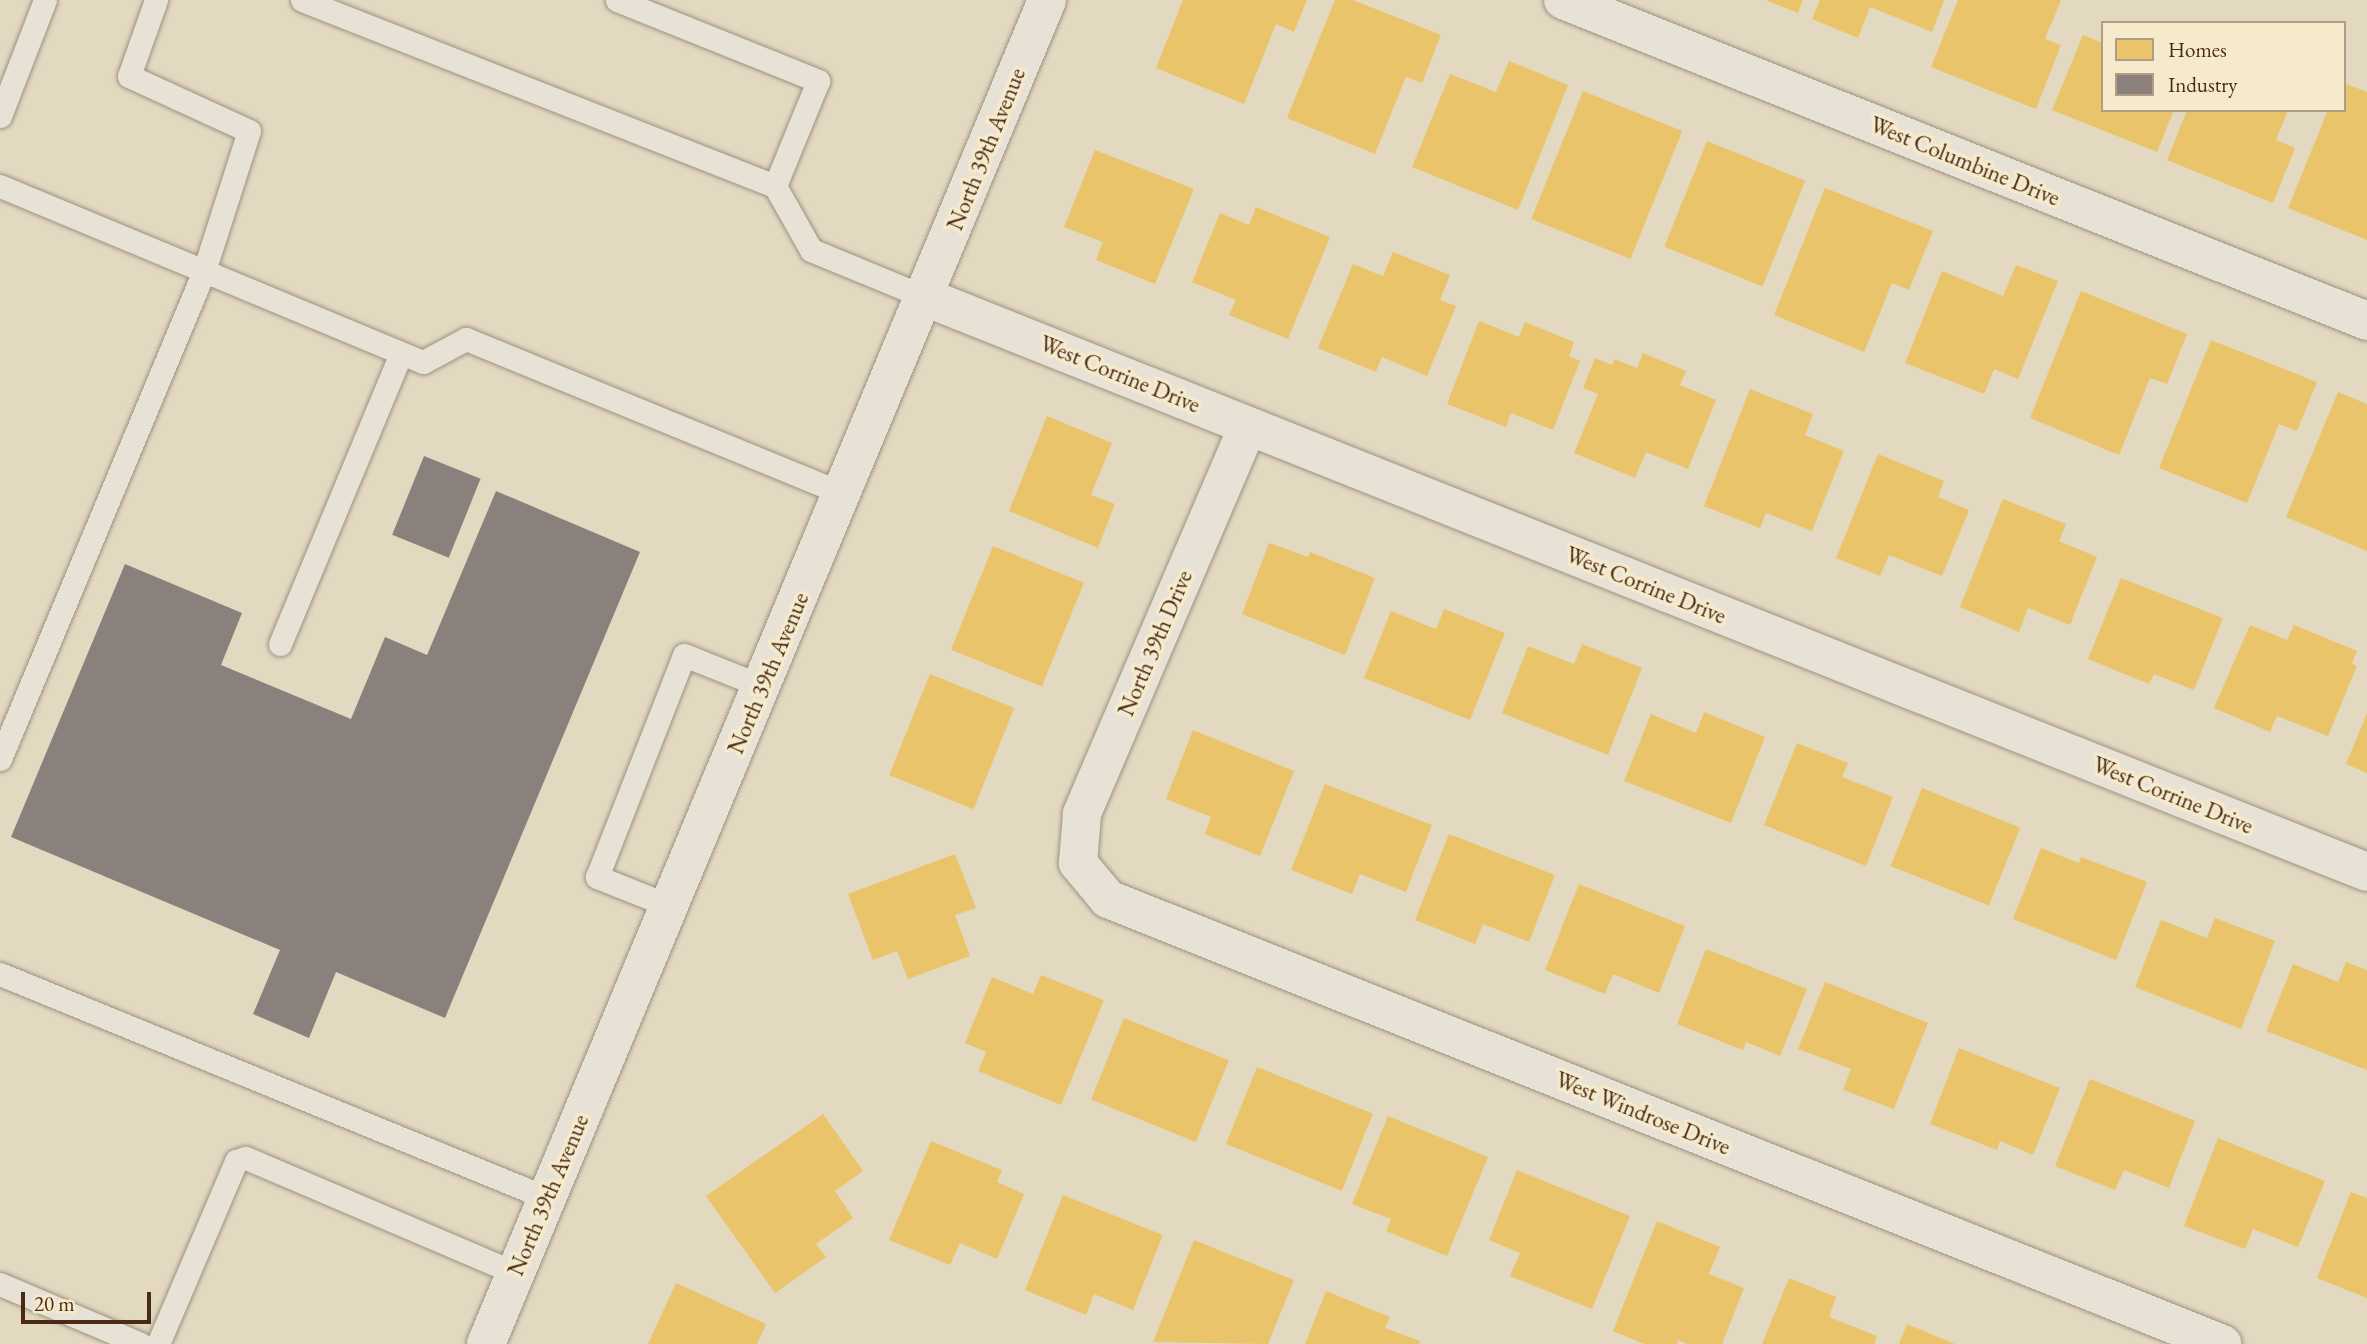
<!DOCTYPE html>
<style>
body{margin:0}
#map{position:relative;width:2367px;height:1344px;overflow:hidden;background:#e3d9c0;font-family:"EB Garamond",serif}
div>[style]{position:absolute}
.homes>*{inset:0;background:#e9c46a;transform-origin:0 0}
.industry>*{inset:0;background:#8a817c;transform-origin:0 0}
.roads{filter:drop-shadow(0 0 2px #9c9281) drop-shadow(0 0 2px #9c9281)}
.service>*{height:23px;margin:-11.5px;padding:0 11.5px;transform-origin:11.5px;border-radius:11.5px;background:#e8e2d6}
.minor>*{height:38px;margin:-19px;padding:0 19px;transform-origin:19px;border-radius:19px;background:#e8e2d6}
.tertiary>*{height:38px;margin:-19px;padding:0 19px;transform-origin:19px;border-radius:19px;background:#e8e2d6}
span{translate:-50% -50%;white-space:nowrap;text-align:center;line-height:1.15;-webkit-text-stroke:7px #f6eacd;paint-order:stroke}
.street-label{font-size:23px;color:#492a15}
.legend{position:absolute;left:2101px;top:21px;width:245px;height:91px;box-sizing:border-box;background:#f6eacd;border:2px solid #b19d83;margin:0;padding:9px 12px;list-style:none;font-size:21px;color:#492a15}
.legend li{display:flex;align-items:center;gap:14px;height:35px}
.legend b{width:35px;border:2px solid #b19d83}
.scale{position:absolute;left:21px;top:1292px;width:130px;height:32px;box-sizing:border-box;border:4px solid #492a15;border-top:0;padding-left:9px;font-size:21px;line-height:24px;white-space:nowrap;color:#492a15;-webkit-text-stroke:5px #f6eacd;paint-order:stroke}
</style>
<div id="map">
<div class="homes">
<div style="clip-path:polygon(1183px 0,1307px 0,1294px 32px,1276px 24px,1244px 104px,1156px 68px)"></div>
<div style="clip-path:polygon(1335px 0,1353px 0,1441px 35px,1422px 83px,1406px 77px,1375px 154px,1287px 118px)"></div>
<div style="clip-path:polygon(1766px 0,1803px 0,1798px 13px)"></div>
<div style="clip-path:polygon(1820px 0,1944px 0,1932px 32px,1870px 7px,1858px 38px,1812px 19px)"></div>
<div style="clip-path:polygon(1958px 0,2061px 0,2045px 39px,2061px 45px,2036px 109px,1931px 67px)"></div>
<div style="clip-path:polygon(2083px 35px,2103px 43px,2103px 110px,2174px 110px,2157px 152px,2052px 110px)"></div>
<div style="clip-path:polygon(1509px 61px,1568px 85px,1518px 210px,1412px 167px,1450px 74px,1496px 92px)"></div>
<div style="clip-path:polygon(2344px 83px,2367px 92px,2367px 240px,2288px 208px,2328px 110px,2344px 110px)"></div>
<div style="left:1583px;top:91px;width:107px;height:138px;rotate:22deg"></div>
<div style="clip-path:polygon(2187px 110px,2288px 110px,2276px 140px,2295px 148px,2273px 203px,2167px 160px)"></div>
<div style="left:1707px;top:141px;width:106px;height:114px;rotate:22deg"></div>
<div style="clip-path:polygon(1095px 150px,1194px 189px,1155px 284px,1096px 260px,1103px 242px,1064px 227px)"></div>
<div style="clip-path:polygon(1825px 188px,1933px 231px,1909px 290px,1892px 283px,1864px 352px,1774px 315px)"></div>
<div style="clip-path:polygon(1256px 207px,1330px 237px,1288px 339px,1229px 315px,1236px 300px,1192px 282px,1220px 213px,1249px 225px)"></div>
<div style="clip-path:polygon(1393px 252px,1450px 275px,1440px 300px,1456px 306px,1427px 376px,1382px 357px,1376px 372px,1318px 348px,1353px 264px,1383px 276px)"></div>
<div style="clip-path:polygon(2016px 265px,2058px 281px,2018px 379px,1994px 369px,1984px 394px,1905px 363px,1942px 271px,2003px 296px)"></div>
<div style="clip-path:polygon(2081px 291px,2187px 334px,2167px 384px,2150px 378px,2119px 455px,2030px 418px)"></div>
<div style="clip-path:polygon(1479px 321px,1519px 337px,1525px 322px,1574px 342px,1569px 356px,1580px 361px,1553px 430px,1511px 413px,1506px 427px,1447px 404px)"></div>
<div style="clip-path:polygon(2211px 340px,2317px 382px,2297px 431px,2279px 424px,2247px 503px,2159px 468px)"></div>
<div style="clip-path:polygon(1643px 353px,1686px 371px,1680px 385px,1716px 400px,1688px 469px,1646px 452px,1635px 478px,1574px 453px,1598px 394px,1583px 388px,1595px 358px,1612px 365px,1614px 359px,1637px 368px)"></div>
<div style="clip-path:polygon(1750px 389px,1813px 414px,1805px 435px,1844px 451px,1812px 531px,1766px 513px,1760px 528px,1704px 506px)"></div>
<div style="clip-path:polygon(2338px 392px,2367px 404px,2367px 551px,2286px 517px)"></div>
<div style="clip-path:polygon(1047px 416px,1112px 443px,1091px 495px,1115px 504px,1098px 548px,1009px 511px)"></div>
<div style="clip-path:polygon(1878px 454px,1944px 481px,1938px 497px,1969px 510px,1942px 576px,1889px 555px,1880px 576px,1836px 558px)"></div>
<div style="clip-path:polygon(2003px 499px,2066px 524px,2059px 541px,2097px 557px,2070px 625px,2028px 608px,2019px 632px,1960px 607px)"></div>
<div style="clip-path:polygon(1269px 543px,1308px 557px,1310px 552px,1375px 578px,1345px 655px,1242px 614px)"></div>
<div style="left:993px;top:546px;width:98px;height:112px;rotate:22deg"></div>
<div style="clip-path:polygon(2121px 578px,2223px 618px,2194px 690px,2154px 674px,2149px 684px,2088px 659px)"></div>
<div style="clip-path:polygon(1444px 609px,1505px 633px,1470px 720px,1364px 678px,1391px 611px,1436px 629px)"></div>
<div style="clip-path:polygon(2250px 625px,2287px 640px,2294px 625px,2357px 651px,2352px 664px,2357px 666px,2328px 736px,2277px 716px,2270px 732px,2214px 708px)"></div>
<div style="clip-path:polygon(1582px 644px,1642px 668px,1608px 755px,1502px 713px,1528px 646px,1574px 664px)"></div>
<div style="left:930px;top:674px;width:91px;height:109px;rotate:22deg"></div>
<div style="clip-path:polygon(1704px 712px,1765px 737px,1731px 823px,1624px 781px,1651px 714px,1696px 733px)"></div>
<div style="clip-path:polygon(2367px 713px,2367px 773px,2346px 764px)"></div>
<div style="clip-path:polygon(1193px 730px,1294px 771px,1260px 856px,1205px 834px,1211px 817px,1166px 799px)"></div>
<div style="clip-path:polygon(1797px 743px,1848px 763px,1842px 777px,1893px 797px,1866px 866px,1764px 825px)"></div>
<div style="clip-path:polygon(1325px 784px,1432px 825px,1406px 892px,1360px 874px,1352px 894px,1291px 870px)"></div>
<div style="left:1922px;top:788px;width:106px;height:84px;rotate:22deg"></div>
<div style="clip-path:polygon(1449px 834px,1555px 875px,1529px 942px,1483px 924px,1475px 944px,1415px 920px)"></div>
<div style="clip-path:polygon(2041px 848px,2079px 863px,2081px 857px,2147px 882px,2116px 960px,2013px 919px)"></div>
<div style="clip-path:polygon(955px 854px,976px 908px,955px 915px,970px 956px,908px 979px,897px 951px,873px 960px,848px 894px)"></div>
<div style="clip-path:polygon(1579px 884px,1685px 926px,1659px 993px,1613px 974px,1605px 994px,1545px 970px)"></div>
<div style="clip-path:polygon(2215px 918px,2275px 941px,2241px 1029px,2135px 987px,2161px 920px,2207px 938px)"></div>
<div style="clip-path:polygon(1706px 949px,1807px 989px,1780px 1056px,1746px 1042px,1743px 1050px,1677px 1024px)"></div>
<div style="clip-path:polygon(2346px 962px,2367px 970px,2367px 1070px,2266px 1031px,2293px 964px,2338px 982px)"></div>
<div style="clip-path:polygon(1041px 975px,1104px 1000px,1061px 1105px,978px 1071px,986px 1052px,965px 1043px,992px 977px,1033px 994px)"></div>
<div style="clip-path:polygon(1825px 982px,1928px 1023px,1894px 1109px,1843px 1090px,1851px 1069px,1798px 1049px)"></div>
<div style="left:1124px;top:1018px;width:113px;height:88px;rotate:22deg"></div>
<div style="clip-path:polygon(1959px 1048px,2060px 1088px,2033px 1155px,2000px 1141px,1997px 1150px,1930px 1124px)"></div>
<div style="left:1257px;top:1067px;width:125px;height:83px;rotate:22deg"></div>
<div style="clip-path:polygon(2090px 1079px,2195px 1121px,2169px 1188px,2124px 1170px,2115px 1190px,2055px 1166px)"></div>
<div style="clip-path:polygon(823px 1114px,863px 1171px,835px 1191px,853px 1218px,816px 1244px,826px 1257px,775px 1293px,706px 1196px)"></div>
<div style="clip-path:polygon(1388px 1116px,1488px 1157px,1447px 1256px,1386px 1231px,1391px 1219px,1352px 1204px)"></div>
<div style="clip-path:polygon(2218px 1138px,2325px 1181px,2298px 1247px,2253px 1229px,2245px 1249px,2184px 1226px)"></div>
<div style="clip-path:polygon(931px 1141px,1002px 1170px,997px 1182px,1024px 1194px,997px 1259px,960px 1243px,950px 1265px,889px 1240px)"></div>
<div style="clip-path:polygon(1517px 1170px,1630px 1216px,1592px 1309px,1510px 1276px,1520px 1253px,1489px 1240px)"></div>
<div style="clip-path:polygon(2351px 1192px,2367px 1198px,2367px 1298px,2317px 1278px)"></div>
<div style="clip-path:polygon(1063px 1195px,1163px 1235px,1133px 1310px,1094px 1294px,1086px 1315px,1025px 1290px)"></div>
<div style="clip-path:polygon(1657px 1221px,1720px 1247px,1709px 1274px,1744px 1288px,1722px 1344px,1688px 1344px,1678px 1340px,1677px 1344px,1644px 1344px,1613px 1331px)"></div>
<div style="clip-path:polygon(1194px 1240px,1294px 1280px,1268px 1344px,1153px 1342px)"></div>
<div style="clip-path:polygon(1789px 1278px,1836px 1297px,1829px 1317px,1877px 1336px,1874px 1344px,1762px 1344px)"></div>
<div style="clip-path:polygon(676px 1283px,766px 1324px,757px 1344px,648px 1344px)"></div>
<div style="clip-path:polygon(1326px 1291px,1390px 1317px,1385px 1328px,1420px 1341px,1419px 1344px,1305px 1344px)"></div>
<div style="clip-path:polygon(1907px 1324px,1955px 1344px,1899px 1344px)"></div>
</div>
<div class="industry">
<div style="left:424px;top:456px;width:61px;height:85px;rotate:22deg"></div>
<div style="clip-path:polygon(496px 491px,640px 552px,445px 1018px,336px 972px,309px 1038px,253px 1014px,280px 950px,11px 837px,125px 564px,242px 613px,221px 665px,351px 719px,385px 637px,427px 655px)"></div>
</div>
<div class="roads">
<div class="service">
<div style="left:302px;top:0;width:508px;rotate:21.47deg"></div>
<div style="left:775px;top:186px;width:73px;rotate:60.6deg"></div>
<div style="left:811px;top:250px;width:123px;rotate:22.4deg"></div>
<div style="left:617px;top:0;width:217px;rotate:21.9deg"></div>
<div style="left:818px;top:81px;width:113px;rotate:112.3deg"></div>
<div style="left:0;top:116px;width:124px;rotate:-68.8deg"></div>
<div style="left:0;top:186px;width:458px;rotate:22.6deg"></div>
<div style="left:423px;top:362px;width:49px;rotate:-28.1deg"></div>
<div style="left:466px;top:339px;width:408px;rotate:22.3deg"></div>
<div style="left:280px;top:644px;width:314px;rotate:-67.4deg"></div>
<div style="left:0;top:759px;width:529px;rotate:-67.31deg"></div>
<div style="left:204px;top:271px;width:147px;rotate:-72.2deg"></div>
<div style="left:249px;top:131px;width:132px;rotate:-155.4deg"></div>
<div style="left:129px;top:76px;width:81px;rotate:-70.4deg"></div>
<div style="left:670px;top:906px;width:79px;rotate:-158.3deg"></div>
<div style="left:597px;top:877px;width:238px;rotate:-68.6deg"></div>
<div style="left:684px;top:655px;width:84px;rotate:21.7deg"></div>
<div style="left:0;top:974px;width:591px;rotate:22.27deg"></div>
<div style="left:0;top:1284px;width:153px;rotate:23.1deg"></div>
<div style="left:158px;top:1344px;width:199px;rotate:-66.9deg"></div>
<div style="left:236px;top:1161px;width:10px;rotate:-17deg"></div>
<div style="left:246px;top:1158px;width:293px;rotate:23.1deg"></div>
</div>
<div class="minor">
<div style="left:1563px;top:0;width:866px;rotate:21.76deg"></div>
<div style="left:925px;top:297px;width:1552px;rotate:21.74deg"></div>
<div style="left:1248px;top:426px;width:422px;rotate:113.2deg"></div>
<div style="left:1082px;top:814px;width:49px;rotate:94.7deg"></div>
<div style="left:1078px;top:863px;width:47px;rotate:50.2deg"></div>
<div style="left:1108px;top:899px;width:1200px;rotate:21.77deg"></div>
</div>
<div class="tertiary">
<div style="left:486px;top:1344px;width:1456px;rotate:-67.34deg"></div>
</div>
</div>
<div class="street-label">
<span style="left:986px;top:149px;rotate:-68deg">North 39th Avenue</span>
<span style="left:1965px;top:161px;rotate:22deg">West Columbine Drive</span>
<span style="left:1120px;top:374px;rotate:22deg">West Corrine Drive</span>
<span style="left:1646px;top:585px;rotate:22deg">West Corrine Drive</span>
<span style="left:1155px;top:643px;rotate:-67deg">North 39th Drive</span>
<span style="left:768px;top:673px;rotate:-67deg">North 39th Avenue</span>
<span style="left:2173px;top:795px;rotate:22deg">West Corrine Drive</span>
<span style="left:1643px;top:1113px;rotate:22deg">West Windrose Drive</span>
<span style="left:548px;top:1195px;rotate:-67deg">North 39th Avenue</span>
</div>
<ul class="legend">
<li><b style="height:19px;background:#e9c46a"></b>Homes</li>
<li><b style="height:19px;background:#8a817c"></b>Industry</li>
</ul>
<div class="scale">20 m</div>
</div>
